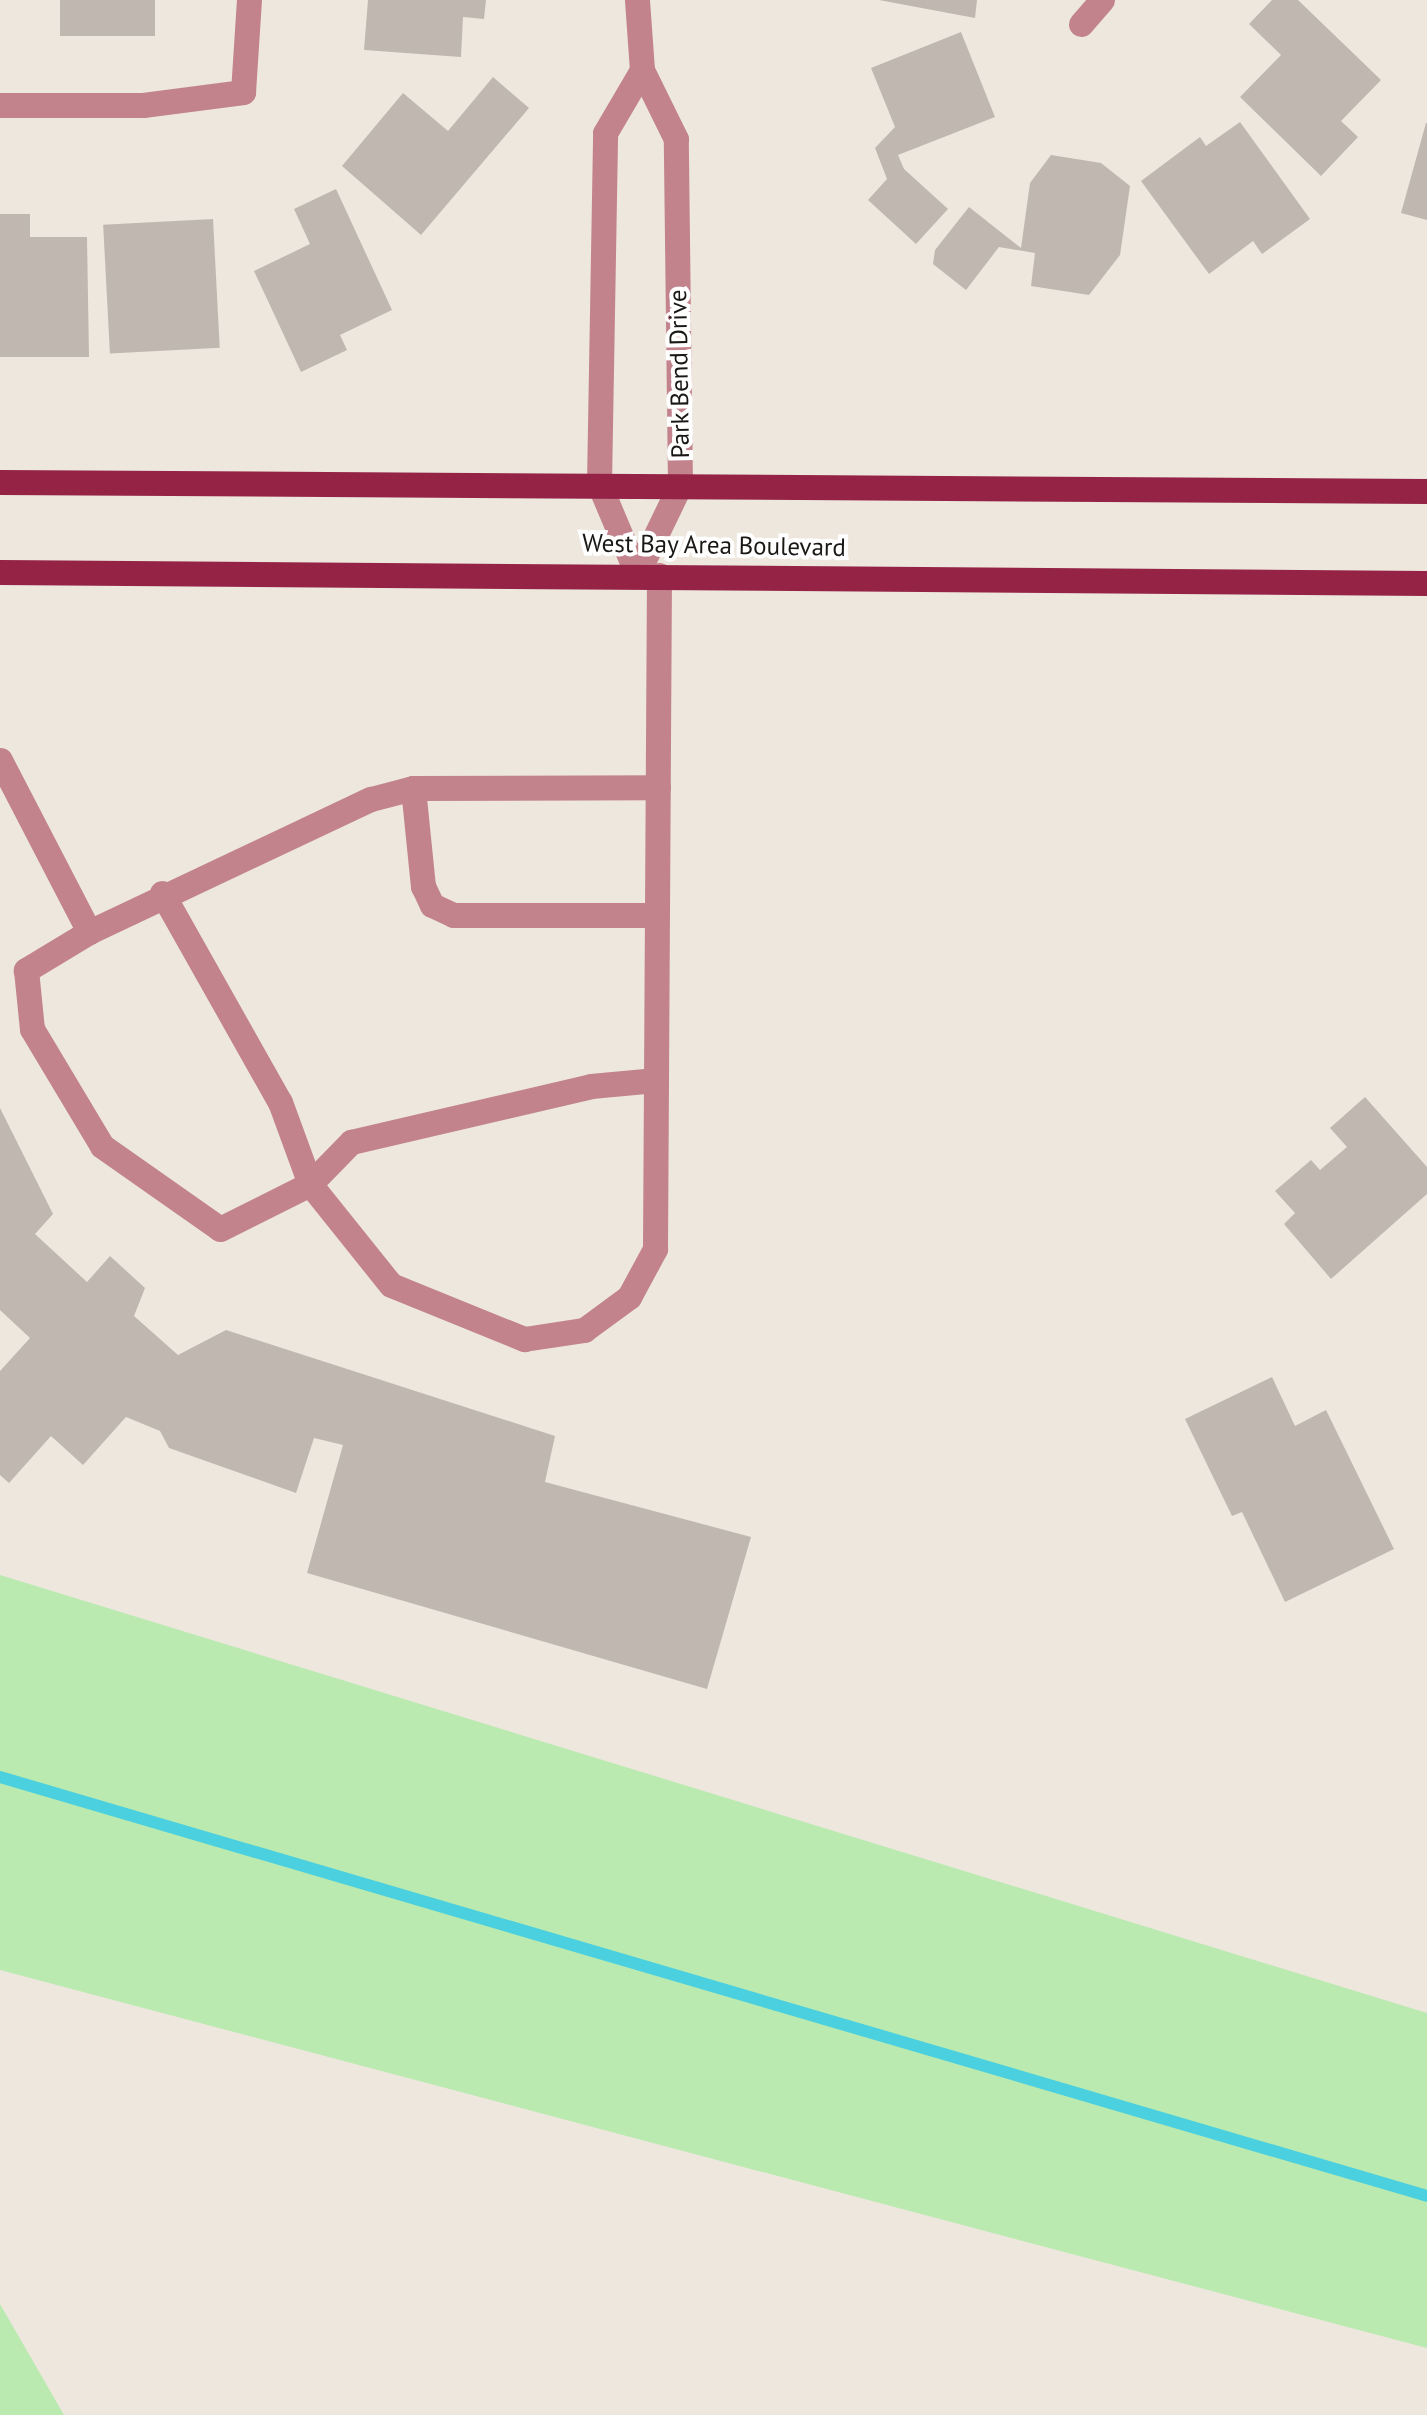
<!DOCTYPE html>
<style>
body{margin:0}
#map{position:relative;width:1427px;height:2415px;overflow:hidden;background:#ede7de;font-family:"PT Sans",sans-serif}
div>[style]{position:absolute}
.green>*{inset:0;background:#baeab0}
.stream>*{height:12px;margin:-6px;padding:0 6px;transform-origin:6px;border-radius:6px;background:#4ad0de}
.building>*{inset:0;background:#c1b7b1;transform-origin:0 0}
.minor>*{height:25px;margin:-12.5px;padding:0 12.5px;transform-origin:12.5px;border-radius:12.5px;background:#c2838d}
.major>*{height:25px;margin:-12.5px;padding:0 12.5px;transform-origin:12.5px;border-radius:12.5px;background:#942345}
span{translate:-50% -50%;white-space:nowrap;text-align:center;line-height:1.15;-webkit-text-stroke:8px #fff;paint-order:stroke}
.street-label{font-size:25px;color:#1a1815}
</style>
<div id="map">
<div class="green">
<div style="clip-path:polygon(0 1575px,1427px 2013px,1427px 2348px,0 1970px)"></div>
<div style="clip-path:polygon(0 2304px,64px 2415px,0 2415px)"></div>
</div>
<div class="stream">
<div style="left:0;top:1777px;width:1487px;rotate:16.36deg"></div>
</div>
<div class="building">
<div style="left:60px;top:0;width:95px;height:36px"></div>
<div style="clip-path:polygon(368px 0,486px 0,484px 19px,463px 17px,461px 57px,364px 50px)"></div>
<div style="clip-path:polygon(879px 0,977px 0,975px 18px)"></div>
<div style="clip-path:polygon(1272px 0,1298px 0,1381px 80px,1341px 121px,1358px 137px,1321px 176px,1240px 97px,1281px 55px,1249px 24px)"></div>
<div style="clip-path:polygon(961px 32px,995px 117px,898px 155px,904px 169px,948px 209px,916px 244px,868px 200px,887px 179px,875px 148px,895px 127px,871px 68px)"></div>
<div style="clip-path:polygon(493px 77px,529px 108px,421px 235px,342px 166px,403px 93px,448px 131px)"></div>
<div style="clip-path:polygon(1240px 122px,1310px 219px,1262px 254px,1253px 241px,1209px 274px,1141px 181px,1200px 137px,1206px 146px)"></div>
<div style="clip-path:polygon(1426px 123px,1427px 123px,1427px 220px,1401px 213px)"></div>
<div style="clip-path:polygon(1051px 155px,1101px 163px,1130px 186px,1120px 255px,1089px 295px,1031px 286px,1035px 253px,999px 247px,966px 290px,933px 264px,935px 250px,969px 207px,1021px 248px,1030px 183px)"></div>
<div style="clip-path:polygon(336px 189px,392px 310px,340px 335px,347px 350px,301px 372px,254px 271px,310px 244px,294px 209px)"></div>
<div style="clip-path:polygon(0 214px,30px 214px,30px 237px,87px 237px,89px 357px,0 357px)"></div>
<div style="left:213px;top:219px;width:129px;height:110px;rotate:87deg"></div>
<div style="clip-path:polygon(1365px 1097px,1427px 1167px,1427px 1194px,1331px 1279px,1284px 1224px,1295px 1213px,1275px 1191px,1311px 1160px,1320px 1170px,1347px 1147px,1330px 1128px)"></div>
<div style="clip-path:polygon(0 1108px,53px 1214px,35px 1234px,87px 1282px,110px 1256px,145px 1288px,134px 1316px,178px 1355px,226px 1330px,555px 1436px,545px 1482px,751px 1537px,707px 1689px,307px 1573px,343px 1445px,314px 1438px,296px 1493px,169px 1448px,160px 1431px,126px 1417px,83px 1465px,51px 1436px,9px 1483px,0 1475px,0 1371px,30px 1338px,0 1310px)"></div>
<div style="clip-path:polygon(1272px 1377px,1295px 1426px,1326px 1410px,1394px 1549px,1285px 1602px,1242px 1512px,1232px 1516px,1185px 1419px)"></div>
</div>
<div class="minor">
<div style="left:1081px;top:24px;width:32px;rotate:-49deg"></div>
<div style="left:0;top:105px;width:143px"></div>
<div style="left:143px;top:105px;width:101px;rotate:-7.4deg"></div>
<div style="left:243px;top:92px;width:92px;rotate:-86.3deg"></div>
<div style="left:637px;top:574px;width:99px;rotate:-64.2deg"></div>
<div style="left:680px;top:485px;width:346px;rotate:-90.7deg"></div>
<div style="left:676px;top:139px;width:77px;rotate:-116.2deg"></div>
<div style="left:642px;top:70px;width:70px;rotate:-94.1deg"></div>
<div style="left:637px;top:574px;width:98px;rotate:-112.9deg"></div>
<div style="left:599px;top:484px;width:351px;rotate:-89deg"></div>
<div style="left:605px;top:133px;width:73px;rotate:-59.6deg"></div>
<div style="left:0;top:760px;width:194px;rotate:62.6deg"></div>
<div style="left:89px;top:932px;width:74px;rotate:148.9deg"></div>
<div style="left:26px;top:970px;width:59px;rotate:84.2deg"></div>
<div style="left:32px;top:1029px;width:136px;rotate:59.1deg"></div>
<div style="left:102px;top:1146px;width:144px;rotate:35.1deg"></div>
<div style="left:220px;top:1229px;width:101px;rotate:-26.6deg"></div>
<div style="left:310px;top:1184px;width:129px;rotate:51.3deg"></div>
<div style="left:391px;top:1285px;width:144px;rotate:22.1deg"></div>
<div style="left:524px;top:1339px;width:61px;rotate:-8.5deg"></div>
<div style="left:584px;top:1330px;width:56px;rotate:-36.3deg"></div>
<div style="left:629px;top:1297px;width:55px;rotate:-61.6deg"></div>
<div style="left:655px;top:1249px;width:674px;rotate:-89.66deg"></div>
<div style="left:413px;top:788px;width:99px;rotate:84.2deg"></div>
<div style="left:423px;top:886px;width:21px;rotate:65deg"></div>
<div style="left:432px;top:905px;width:23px;rotate:25deg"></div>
<div style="left:453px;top:915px;width:204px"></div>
<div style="left:162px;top:893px;width:240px;rotate:60.6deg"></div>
<div style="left:280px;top:1102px;width:87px;rotate:69.9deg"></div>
<div style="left:310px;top:1184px;width:59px;rotate:-45.7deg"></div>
<div style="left:351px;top:1142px;width:246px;rotate:-13.1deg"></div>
<div style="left:591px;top:1086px;width:65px;rotate:-5.3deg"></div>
<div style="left:89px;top:932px;width:312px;rotate:-25.3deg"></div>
<div style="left:371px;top:799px;width:43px;rotate:-14.7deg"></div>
<div style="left:413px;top:788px;width:245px;rotate:-0.2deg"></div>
</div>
<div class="major">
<div style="left:0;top:482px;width:1427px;rotate:0.36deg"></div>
<div style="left:0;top:572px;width:1427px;rotate:0.44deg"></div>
</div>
<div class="street-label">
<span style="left:679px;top:374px;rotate:-91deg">Park Bend Drive</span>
<span style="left:714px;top:545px;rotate:1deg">West Bay Area Boulevard</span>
</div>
</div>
